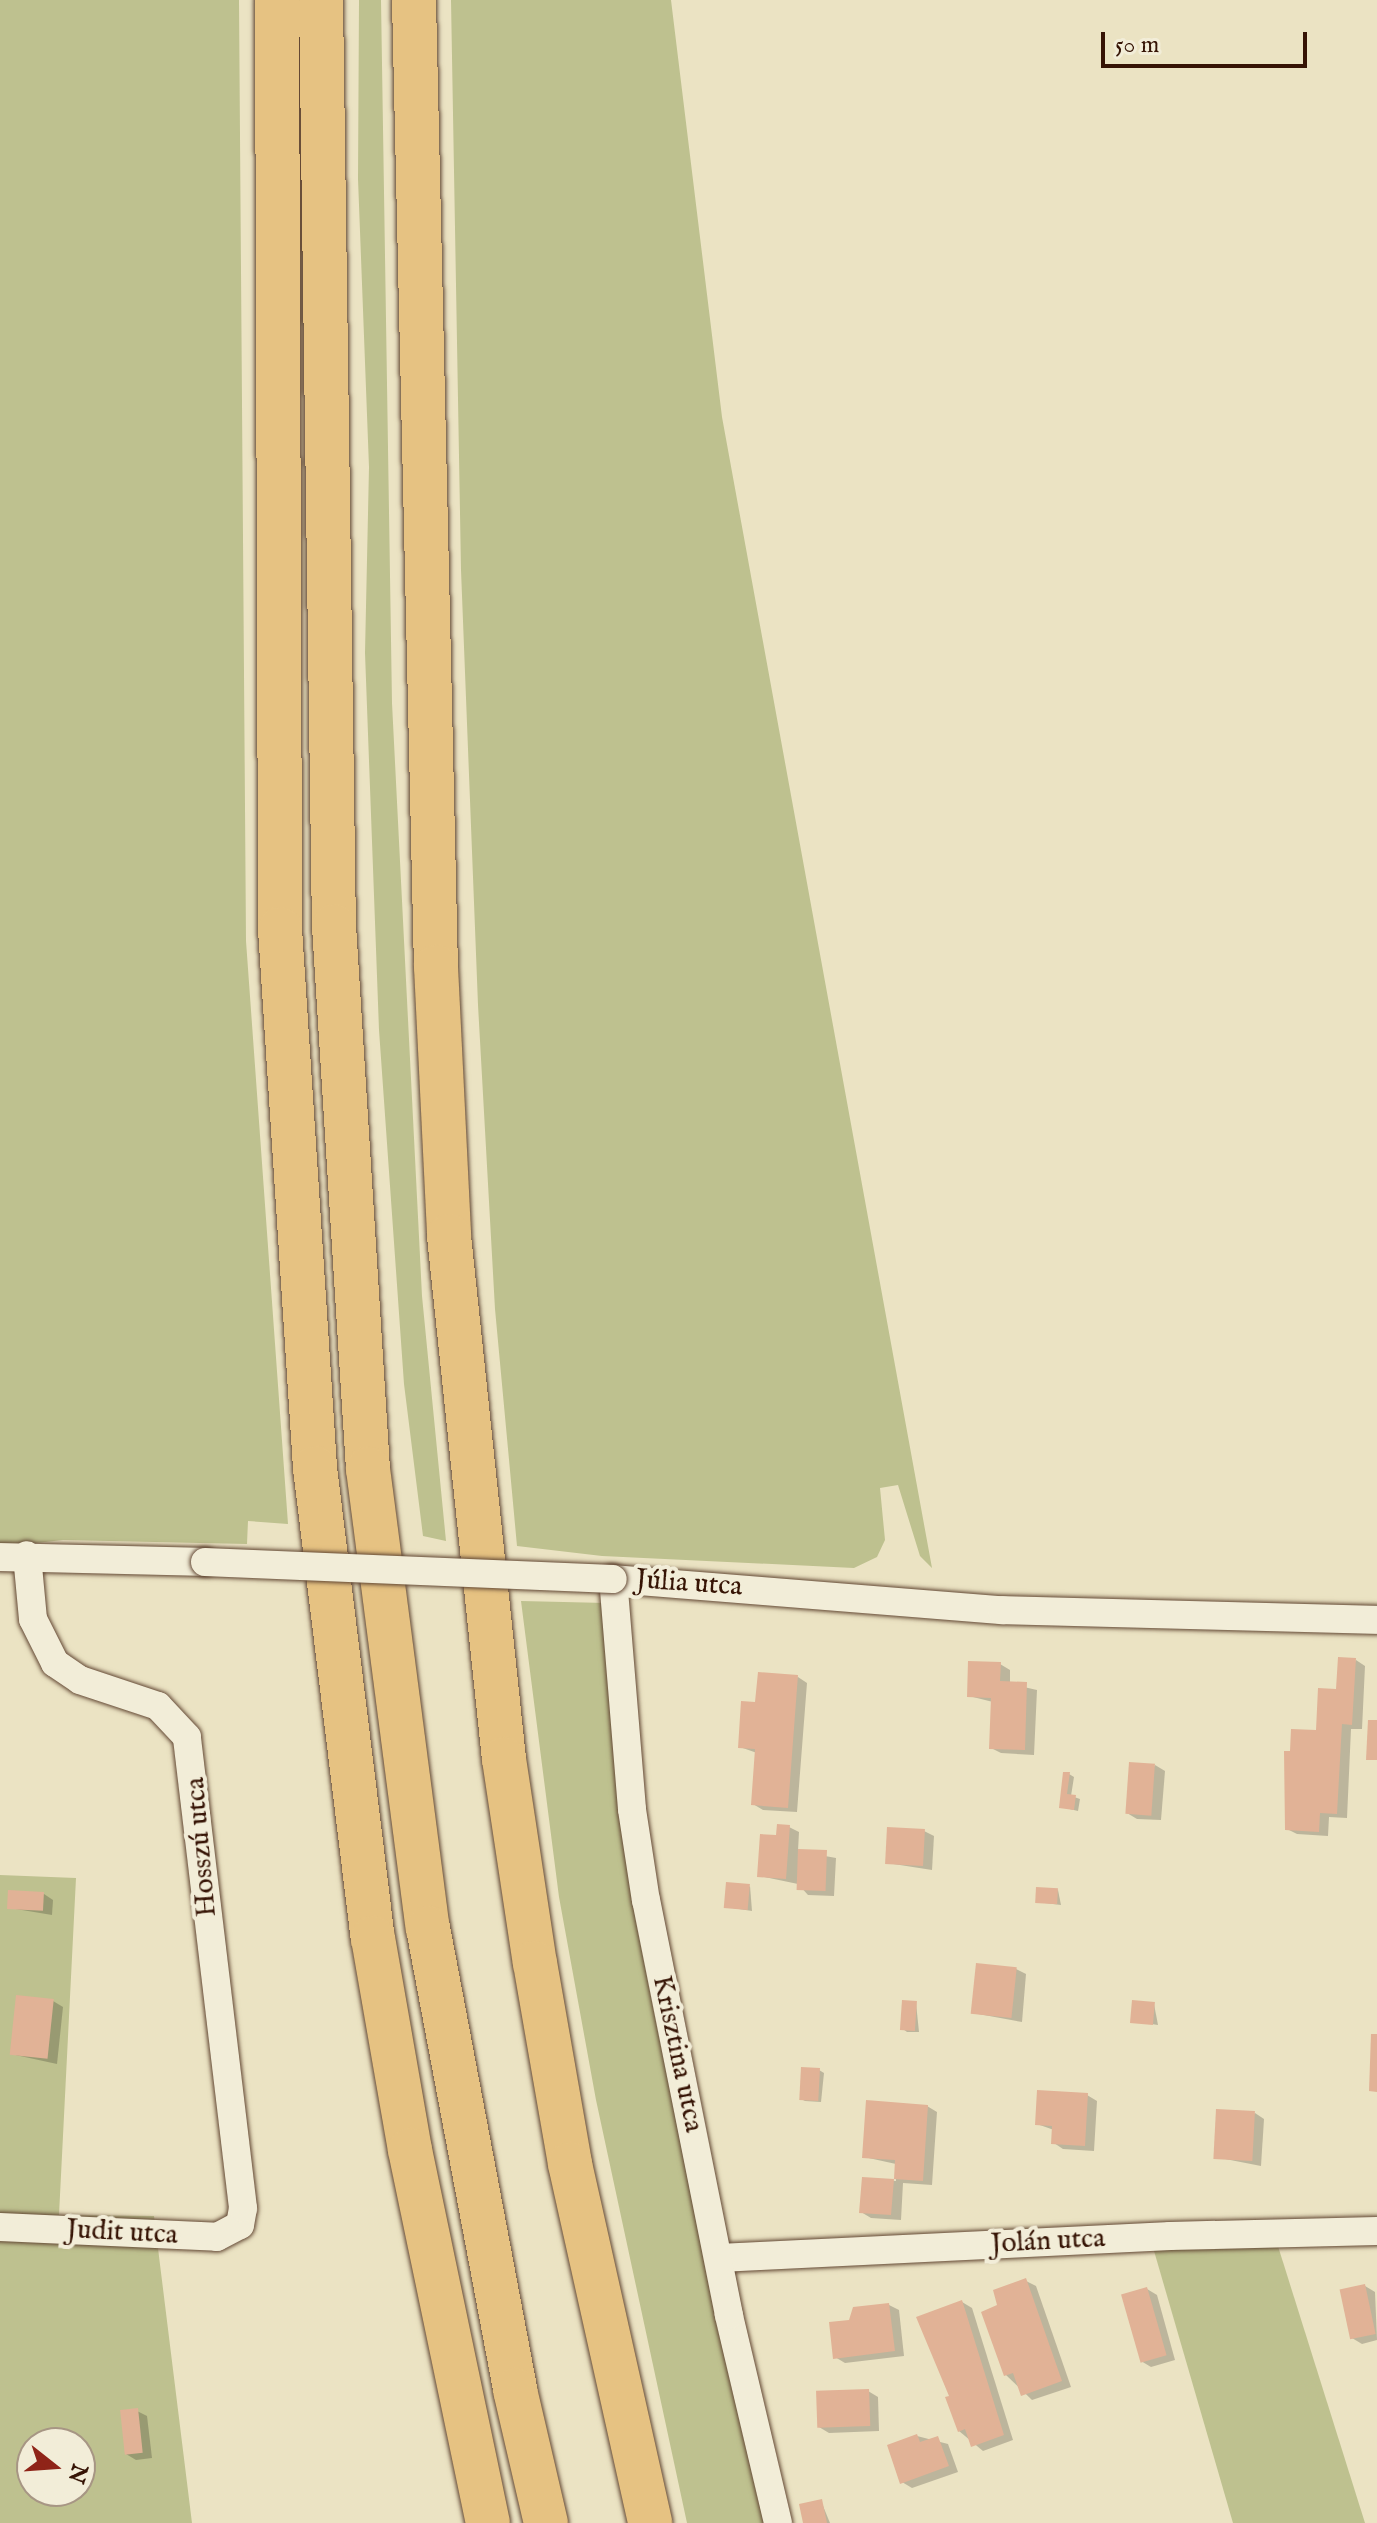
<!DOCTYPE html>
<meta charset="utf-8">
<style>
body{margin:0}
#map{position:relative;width:1377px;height:2523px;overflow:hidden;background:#ebe3c3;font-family:"IM FELL English",serif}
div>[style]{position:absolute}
.green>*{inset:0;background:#bec18f}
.shadow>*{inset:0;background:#0003}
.building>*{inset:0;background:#e1b296;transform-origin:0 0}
.roads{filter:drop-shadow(0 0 2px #634834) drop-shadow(0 0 2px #634834)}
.minor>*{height:28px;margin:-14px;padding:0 14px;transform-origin:14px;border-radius:14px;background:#f2edd8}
.primary>*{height:44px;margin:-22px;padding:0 22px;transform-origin:22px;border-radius:22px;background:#e6c282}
.motorway>*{height:44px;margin:-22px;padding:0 22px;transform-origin:22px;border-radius:22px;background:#e6c282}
.bridges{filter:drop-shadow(0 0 2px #634834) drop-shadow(0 0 2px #634834)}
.minor-bridge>*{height:28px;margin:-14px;padding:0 14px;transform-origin:14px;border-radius:14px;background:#f2edd8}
span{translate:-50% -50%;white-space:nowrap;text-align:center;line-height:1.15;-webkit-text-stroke:8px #f2edd8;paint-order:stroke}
.street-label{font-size:28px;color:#361405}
.north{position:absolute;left:16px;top:2427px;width:80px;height:80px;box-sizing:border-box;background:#f2edd8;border:2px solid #a79684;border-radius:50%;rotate:107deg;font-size:22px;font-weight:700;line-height:32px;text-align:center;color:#361405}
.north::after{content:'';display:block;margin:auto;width:28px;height:36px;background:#8f2418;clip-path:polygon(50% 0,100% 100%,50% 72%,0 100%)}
.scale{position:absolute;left:1101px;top:32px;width:206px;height:36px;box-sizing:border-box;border:4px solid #361405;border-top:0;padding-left:10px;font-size:24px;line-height:28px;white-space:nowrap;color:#361405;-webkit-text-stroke:6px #f2edd8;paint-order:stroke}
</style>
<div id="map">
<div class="green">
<div style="clip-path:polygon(0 0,239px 0,246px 941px,288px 1524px,248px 1521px,247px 1544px,63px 1540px,0 1547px)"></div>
<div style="clip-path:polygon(359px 0,381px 0,392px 703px,422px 1296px,446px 1541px,423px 1536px,404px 1384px,379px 1030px,365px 653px,369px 467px,358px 179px)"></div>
<div style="clip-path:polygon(451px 0,671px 0,722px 417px,932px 1568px,920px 1556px,898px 1485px,880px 1488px,885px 1540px,877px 1557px,854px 1568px,602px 1556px,517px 1546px,495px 1309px,478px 1005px,461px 570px)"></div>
<div style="clip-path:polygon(521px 1601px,606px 1603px,632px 1809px,778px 2523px,687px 2523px,596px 2100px,559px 1897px)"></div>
<div style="clip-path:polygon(evenodd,0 1875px,76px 1878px,59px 2215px,154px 2216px,192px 2523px,0 2523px,0 1875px,32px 2443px,80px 2443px,80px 2491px,32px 2491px,32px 2443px)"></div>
<div style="clip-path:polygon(1277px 2243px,1365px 2523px,1233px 2523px,1152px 2244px)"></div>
</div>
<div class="shadow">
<div style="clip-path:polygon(1356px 1660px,1365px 1666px,1362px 1729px,1351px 1729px,1347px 1818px,1329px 1817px,1328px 1836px,1297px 1834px,1287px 1829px,1292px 1753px,1318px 1732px)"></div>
<div style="clip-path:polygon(1000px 1664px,1010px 1670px,1010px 1684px,1037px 1690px,1034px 1755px,1001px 1753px,991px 1748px,993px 1702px,969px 1696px)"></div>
<div style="clip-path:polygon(798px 1677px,807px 1683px,797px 1812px,763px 1810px,753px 1804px,757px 1753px,740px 1747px,757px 1704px)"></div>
<div style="clip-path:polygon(1155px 1765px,1165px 1771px,1161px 1820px,1137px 1819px,1127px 1813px)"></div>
<div style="clip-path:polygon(1069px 1774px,1074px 1777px,1071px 1796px,1080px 1799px,1078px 1811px,1061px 1807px)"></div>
<div style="clip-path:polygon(789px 1827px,799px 1832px,798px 1851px,836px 1858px,834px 1896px,808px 1895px,798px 1884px,759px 1876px)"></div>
<div style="clip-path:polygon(924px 1831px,934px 1836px,932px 1870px,887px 1863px)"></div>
<div style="clip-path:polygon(750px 1886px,752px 1911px,726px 1907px)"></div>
<div style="clip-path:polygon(1058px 1890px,1061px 1905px,1037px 1902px)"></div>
<div style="clip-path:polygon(44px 1894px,53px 1900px,52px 1915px,10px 1908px)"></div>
<div style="clip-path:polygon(1016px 1969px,1026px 1974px,1022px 2022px,973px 2013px)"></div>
<div style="clip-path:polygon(53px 2001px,63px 2007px,57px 2064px,11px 2054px)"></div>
<div style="clip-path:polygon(916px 2003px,919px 2032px,907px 2032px,903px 2029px)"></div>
<div style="clip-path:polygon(1154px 2004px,1158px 2025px,1132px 2021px)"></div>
<div style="clip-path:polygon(819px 2070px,824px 2073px,821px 2102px,805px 2101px,801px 2099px)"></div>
<div style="clip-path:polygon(1087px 2095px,1097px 2101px,1094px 2151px,1063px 2149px,1054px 2143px,1054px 2130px,1037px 2124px)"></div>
<div style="clip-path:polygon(927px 2106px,937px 2112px,932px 2185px,903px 2183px,901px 2220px,871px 2218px,861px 2212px,864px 2179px,896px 2181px,896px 2164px,864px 2157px)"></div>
<div style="clip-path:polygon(1255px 2113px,1264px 2119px,1261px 2166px,1215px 2157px)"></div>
<div style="clip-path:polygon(1026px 2281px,1036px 2286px,1071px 2387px,1032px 2400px,1006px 2375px,1000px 2307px)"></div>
<div style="clip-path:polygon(1365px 2286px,1375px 2292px,1377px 2340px,1362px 2344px,1352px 2338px)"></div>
<div style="clip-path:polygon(1147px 2289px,1157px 2295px,1175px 2360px,1151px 2367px,1141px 2361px)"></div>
<div style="clip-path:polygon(962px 2302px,972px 2308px,1013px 2440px,983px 2451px,959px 2431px,952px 2397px)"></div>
<div style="clip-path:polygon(889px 2305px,899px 2310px,904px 2356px,845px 2363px,835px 2357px)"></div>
<div style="clip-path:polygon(868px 2391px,878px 2397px,879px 2431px,829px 2433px,819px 2427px)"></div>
<div style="clip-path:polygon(137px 2411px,147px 2416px,152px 2458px,136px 2460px,126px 2454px)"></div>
<div style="clip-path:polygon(917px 2436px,948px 2444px,958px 2472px,912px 2488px,902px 2482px)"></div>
<div style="clip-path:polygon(821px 2501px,830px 2523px,805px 2523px)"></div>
</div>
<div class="building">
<div style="clip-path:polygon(1338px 1657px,1356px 1658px,1352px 1725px,1342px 1724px,1337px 1814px,1320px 1813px,1319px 1832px,1285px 1830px,1284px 1751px,1290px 1751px,1291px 1729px,1316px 1730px,1318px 1688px,1336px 1689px)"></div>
<div style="clip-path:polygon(968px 1661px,1001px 1662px,1000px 1681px,1027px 1682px,1025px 1750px,989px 1749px,991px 1698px,967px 1697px)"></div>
<div style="clip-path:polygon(758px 1672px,798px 1675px,788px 1808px,751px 1805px,755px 1749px,738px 1748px,741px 1701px,755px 1702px)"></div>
<div style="clip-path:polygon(1368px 1720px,1377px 1720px,1377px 1760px,1366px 1760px)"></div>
<div style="left:1129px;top:1762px;width:26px;height:52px;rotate:4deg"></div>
<div style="clip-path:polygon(1063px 1772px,1070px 1772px,1067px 1794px,1076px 1795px,1074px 1810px,1059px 1808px)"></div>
<div style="clip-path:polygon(777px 1824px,790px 1825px,786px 1879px,757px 1877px,760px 1834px,776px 1835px)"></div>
<div style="left:887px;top:1827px;width:38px;height:37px;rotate:3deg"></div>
<div style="left:798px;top:1849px;width:29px;height:41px;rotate:2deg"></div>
<div style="left:726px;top:1882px;width:24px;height:26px;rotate:5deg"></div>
<div style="left:1036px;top:1887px;width:22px;height:16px;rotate:3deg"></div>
<div style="left:8px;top:1890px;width:36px;height:19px;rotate:3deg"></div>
<div style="left:976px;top:1963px;width:41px;height:51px;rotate:6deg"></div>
<div style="left:16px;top:1995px;width:38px;height:60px;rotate:6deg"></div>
<div style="left:902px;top:2000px;width:15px;height:30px;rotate:4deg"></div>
<div style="left:1132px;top:2000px;width:23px;height:23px;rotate:5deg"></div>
<div style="clip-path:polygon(1371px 2034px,1377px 2034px,1377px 2092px,1369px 2091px)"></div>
<div style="left:801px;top:2067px;width:19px;height:33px;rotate:3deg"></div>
<div style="clip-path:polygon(1037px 2090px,1088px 2093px,1085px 2146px,1051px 2144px,1052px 2126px,1035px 2125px)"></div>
<div style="clip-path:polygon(866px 2100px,928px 2105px,923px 2181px,894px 2179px,891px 2215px,859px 2213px,862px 2177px,894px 2179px,895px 2160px,862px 2158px)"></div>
<div style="left:1216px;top:2109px;width:39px;height:50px;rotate:3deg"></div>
<div style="clip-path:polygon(1026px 2278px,1062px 2381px,1021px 2396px,1013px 2373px,1004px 2376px,981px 2312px,997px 2305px,993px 2290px)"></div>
<div style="left:1365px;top:2284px;width:51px;height:26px;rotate:78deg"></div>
<div style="left:1147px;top:2287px;width:71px;height:27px;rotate:74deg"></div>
<div style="clip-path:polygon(962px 2300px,1004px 2435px,971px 2447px,965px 2429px,958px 2432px,945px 2397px,949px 2396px,916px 2317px)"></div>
<div style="clip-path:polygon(889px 2303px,895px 2351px,833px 2359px,829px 2322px,849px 2320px,853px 2307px)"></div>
<div style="left:869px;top:2389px;width:37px;height:53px;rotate:88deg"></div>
<div style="left:138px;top:2408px;width:45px;height:18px;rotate:84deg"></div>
<div style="clip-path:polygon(917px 2434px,920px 2442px,938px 2436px,949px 2466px,900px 2484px,887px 2445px)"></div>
<div style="clip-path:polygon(822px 2499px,827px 2523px,803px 2523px,799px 2504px)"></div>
</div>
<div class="roads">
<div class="minor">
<div style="left:0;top:1557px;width:205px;rotate:1.4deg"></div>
<div style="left:0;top:2227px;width:217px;rotate:2.6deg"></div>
<div style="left:217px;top:2237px;width:26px;rotate:-28deg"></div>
<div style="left:240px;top:2225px;width:17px;rotate:-80deg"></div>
<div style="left:243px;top:2208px;width:474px;rotate:-96.8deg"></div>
<div style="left:187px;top:1737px;width:42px;rotate:-133.1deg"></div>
<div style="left:158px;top:1706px;width:82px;rotate:-161.6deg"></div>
<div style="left:80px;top:1680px;width:30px;rotate:-146deg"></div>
<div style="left:55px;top:1663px;width:49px;rotate:-116.6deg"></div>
<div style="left:33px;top:1619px;width:64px;rotate:-95.4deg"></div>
<div style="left:719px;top:2258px;width:452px;rotate:-2.8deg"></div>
<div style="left:1170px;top:2236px;width:207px;rotate:-1.4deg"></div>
<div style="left:778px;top:2523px;width:214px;rotate:-103.3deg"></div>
<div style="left:729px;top:2315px;width:422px;rotate:-101.3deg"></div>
<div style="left:646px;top:1901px;width:93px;rotate:-98.7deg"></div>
<div style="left:632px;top:1809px;width:231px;rotate:-94.7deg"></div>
<div style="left:613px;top:1579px;width:390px;rotate:4.6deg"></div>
<div style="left:1002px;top:1610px;width:375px;rotate:1.5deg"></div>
</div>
<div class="primary">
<div style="left:414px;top:0;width:967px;rotate:88.7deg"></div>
<div style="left:436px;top:967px;width:269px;rotate:87.2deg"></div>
<div style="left:449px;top:1236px;width:526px;rotate:84deg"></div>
<div style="left:504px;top:1759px;width:206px;rotate:81.4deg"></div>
<div style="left:535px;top:1963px;width:204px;rotate:80.1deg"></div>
<div style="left:570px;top:2164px;width:368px;rotate:77.4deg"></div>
</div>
<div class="motorway">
<div style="left:277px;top:0;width:929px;rotate:89.81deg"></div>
<div style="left:280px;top:929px;width:540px;rotate:86.28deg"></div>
<div style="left:315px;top:1468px;width:474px;rotate:83deg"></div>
<div style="left:373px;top:1938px;width:215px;rotate:80.1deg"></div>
<div style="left:410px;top:2150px;width:381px;rotate:78.2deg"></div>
<div style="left:321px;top:0;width:926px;rotate:89.2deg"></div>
<div style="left:334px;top:926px;width:544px;rotate:86.42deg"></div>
<div style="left:368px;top:1469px;width:463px;rotate:82.6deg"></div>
<div style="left:428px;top:1928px;width:470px;rotate:79.3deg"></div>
<div style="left:515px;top:2390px;width:137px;rotate:76.9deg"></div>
</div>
</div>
<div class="bridges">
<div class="minor-bridge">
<div style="left:205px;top:1562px;width:408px;rotate:2.4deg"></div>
</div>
</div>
<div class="street-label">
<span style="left:689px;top:1584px;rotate:4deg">Júlia utca</span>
<span style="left:202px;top:1847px;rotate:-95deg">Hosszú utca</span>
<span style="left:677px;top:2054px;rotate:78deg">Krisztina utca</span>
<span style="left:122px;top:2233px;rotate:3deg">Judit utca</span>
<span style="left:1048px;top:2242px;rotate:-3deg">Jolán utca</span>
</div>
<div class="north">N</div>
<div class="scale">50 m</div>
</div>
